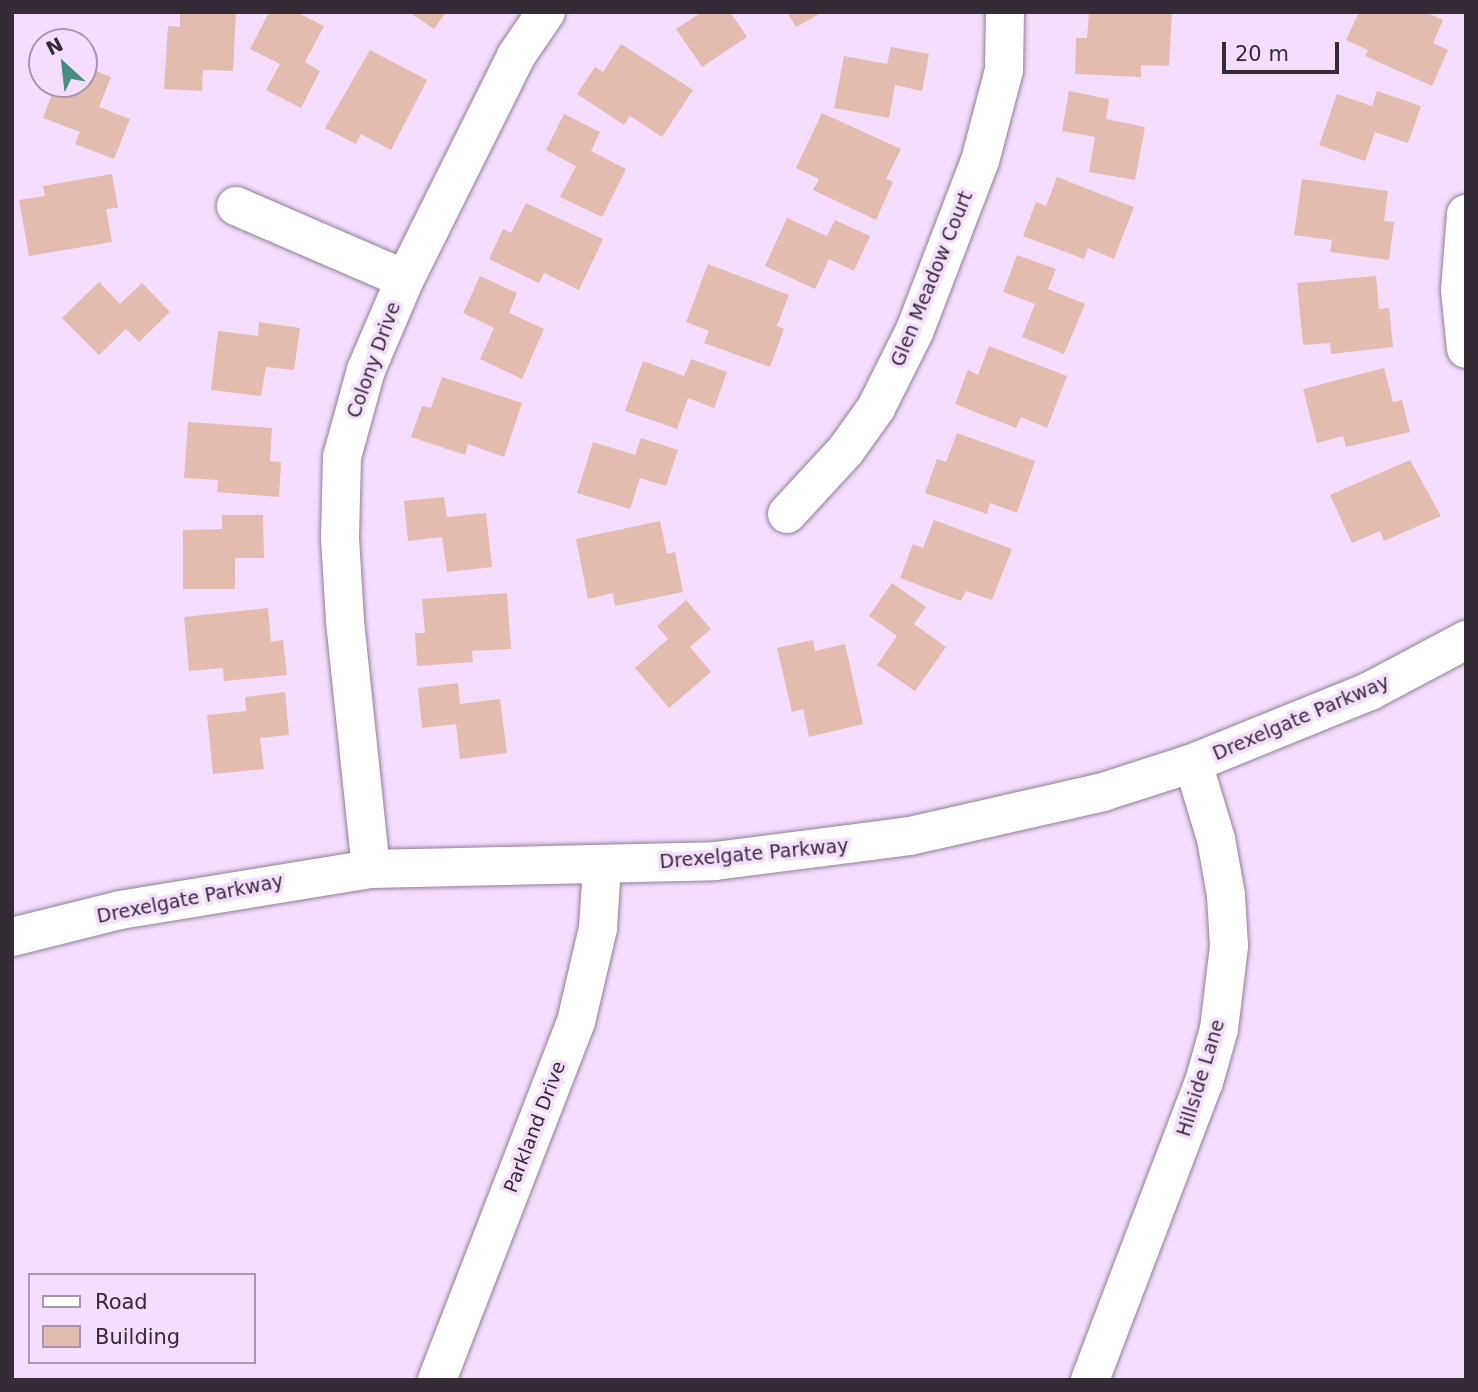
<!DOCTYPE html>
<style>
body{margin:0}
#map{position:relative;width:1478px;height:1392px;overflow:hidden;background:#f5defd;font-family:"DejaVu Sans",sans-serif}
div>[style]{position:absolute}
.building>*{inset:0;background:#e3bbaf}
.roads{filter:drop-shadow(0 0 2px #927d9a) drop-shadow(0 0 2px #927d9a)}
.minor>*{height:38px;margin:-19px;padding:0 19px;transform-origin:19px;border-radius:19px;background:#fff}
span{translate:-50% -50%;white-space:nowrap;text-align:center;line-height:1.15;-webkit-text-stroke:7px #f5defd;paint-order:stroke}
.street-label{font-size:19px;color:#342b37}
.frame{position:absolute;inset:0;border:14px solid #342b37;pointer-events:none}
.legend{position:absolute;left:28px;top:1273px;width:228px;height:91px;box-sizing:border-box;background:#f5defd;border:2px solid #a896ae;margin:0;padding:9px 12px;list-style:none;font-size:21px;color:#342b37}
.legend li{display:flex;align-items:center;gap:14px;height:35px}
.legend b{width:35px;border:2px solid #a896ae}
.north{position:absolute;left:28px;top:28px;width:70px;height:70px;box-sizing:border-box;background:#f5defd;border:2px solid #a896ae;border-radius:50%;rotate:333deg;font-size:19px;font-weight:700;line-height:28px;text-align:center;color:#342b37}
.north::after{content:'';display:block;margin:auto;width:24px;height:32px;background:#498d82;clip-path:polygon(50% 0,100% 100%,50% 72%,0 100%)}
.scale{position:absolute;left:1222px;top:42px;width:117px;height:32px;box-sizing:border-box;border:4px solid #342b37;border-top:0;padding-left:9px;font-size:21px;line-height:24px;white-space:nowrap;color:#342b37;-webkit-text-stroke:5px #f5defd;paint-order:stroke}
</style>
<div id="map">
<div class="building">
<div style="clip-path:polygon(180px 12px,236px 12px,233px 71px,203px 70px,202px 91px,164px 89px,168px 26px,180px 27px)"></div>
<div style="clip-path:polygon(269px 12px,296px 12px,324px 26px,305px 62px,320px 71px,301px 108px,266px 90px,280px 64px,250px 49px)"></div>
<div style="clip-path:polygon(409px 12px,446px 12px,434px 29px)"></div>
<div style="clip-path:polygon(702px 12px,730px 12px,747px 37px,702px 67px,676px 29px)"></div>
<div style="clip-path:polygon(787px 12px,823px 12px,796px 27px)"></div>
<div style="clip-path:polygon(1089px 12px,1172px 12px,1169px 66px,1141px 65px,1141px 77px,1075px 74px,1076px 38px,1087px 38px)"></div>
<div style="clip-path:polygon(1359px 12px,1425px 12px,1443px 20px,1433px 43px,1448px 50px,1432px 86px,1365px 56px,1368px 50px,1346px 40px)"></div>
<div style="clip-path:polygon(621px 44px,693px 90px,662px 137px,630px 116px,624px 125px,577px 94px,595px 67px,603px 72px)"></div>
<div style="clip-path:polygon(891px 47px,929px 54px,922px 91px,895px 85px,889px 118px,834px 108px,844px 56px,887px 64px)"></div>
<div style="clip-path:polygon(370px 50px,427px 80px,391px 150px,361px 134px,356px 144px,325px 128px)"></div>
<div style="clip-path:polygon(84px 66px,111px 77px,99px 107px,130px 119px,114px 159px,75px 144px,80px 132px,43px 118px,56px 84px,84px 84px)"></div>
<div style="clip-path:polygon(1069px 91px,1109px 99px,1106px 119px,1145px 127px,1135px 180px,1089px 172px,1095px 137px,1062px 131px)"></div>
<div style="clip-path:polygon(1377px 91px,1421px 106px,1408px 143px,1375px 132px,1365px 161px,1319px 145px,1337px 94px,1372px 106px)"></div>
<div style="clip-path:polygon(822px 113px,901px 149px,886px 179px,893px 182px,876px 220px,813px 190px,819px 179px,796px 168px)"></div>
<div style="clip-path:polygon(564px 114px,600px 132px,591px 151px,626px 169px,602px 217px,560px 197px,576px 166px,546px 150px)"></div>
<div style="clip-path:polygon(112px 174px,118px 208px,106px 209px,112px 242px,29px 256px,19px 200px,45px 196px,43px 186px)"></div>
<div style="clip-path:polygon(1057px 177px,1134px 207px,1114px 259px,1088px 248px,1084px 259px,1023px 236px,1036px 202px,1046px 206px)"></div>
<div style="clip-path:polygon(1302px 179px,1388px 191px,1384px 221px,1394px 222px,1389px 260px,1330px 252px,1332px 240px,1294px 235px)"></div>
<div style="clip-path:polygon(526px 203px,603px 239px,579px 290px,544px 273px,539px 283px,489px 259px,503px 229px,511px 233px)"></div>
<div style="clip-path:polygon(787px 218px,827px 236px,835px 220px,870px 236px,854px 271px,829px 259px,815px 289px,765px 266px)"></div>
<div style="clip-path:polygon(1017px 255px,1056px 269px,1048px 289px,1085px 304px,1064px 354px,1022px 337px,1035px 304px,1003px 292px)"></div>
<div style="clip-path:polygon(708px 264px,789px 295px,777px 326px,784px 329px,770px 367px,704px 343px,709px 331px,686px 322px)"></div>
<div style="clip-path:polygon(480px 276px,517px 293px,509px 313px,544px 329px,522px 379px,480px 359px,494px 328px,463px 313px)"></div>
<div style="clip-path:polygon(1376px 276px,1379px 309px,1389px 308px,1393px 347px,1331px 354px,1330px 343px,1303px 345px,1297px 283px)"></div>
<div style="clip-path:polygon(99px 282px,120px 304px,142px 283px,170px 312px,139px 342px,126px 329px,99px 355px,62px 318px)"></div>
<div style="clip-path:polygon(259px 322px,300px 328px,294px 370px,266px 367px,261px 396px,211px 390px,218px 331px,258px 336px)"></div>
<div style="clip-path:polygon(989px 346px,1067px 376px,1047px 428px,1021px 417px,1016px 428px,955px 404px,968px 370px,978px 375px)"></div>
<div style="clip-path:polygon(691px 359px,727px 372px,714px 408px,688px 398px,677px 429px,625px 411px,643px 361px,684px 376px)"></div>
<div style="clip-path:polygon(1384px 368px,1393px 402px,1402px 400px,1410px 432px,1346px 447px,1343px 436px,1317px 443px,1303px 389px)"></div>
<div style="clip-path:polygon(442px 377px,522px 403px,504px 457px,468px 444px,465px 455px,411px 437px,422px 406px,431px 408px)"></div>
<div style="clip-path:polygon(188px 422px,272px 428px,270px 461px,281px 462px,279px 497px,217px 492px,218px 480px,184px 478px)"></div>
<div style="clip-path:polygon(957px 433px,1035px 461px,1017px 513px,990px 503px,987px 514px,925px 493px,937px 459px,946px 462px)"></div>
<div style="clip-path:polygon(641px 438px,678px 450px,666px 486px,640px 478px,630px 509px,577px 493px,593px 442px,635px 455px)"></div>
<div style="clip-path:polygon(1410px 460px,1441px 516px,1384px 541px,1380px 531px,1352px 543px,1330px 495px)"></div>
<div style="clip-path:polygon(444px 497px,447px 517px,486px 513px,492px 567px,447px 572px,442px 537px,408px 541px,404px 501px)"></div>
<div style="clip-path:polygon(222px 515px,263px 515px,264px 558px,235px 558px,235px 589px,183px 589px,183px 530px,222px 529px)"></div>
<div style="clip-path:polygon(934px 520px,1012px 549px,992px 600px,966px 591px,961px 601px,900px 578px,913px 544px,923px 548px)"></div>
<div style="clip-path:polygon(660px 521px,667px 554px,675px 552px,683px 592px,615px 606px,613px 593px,588px 599px,576px 539px)"></div>
<div style="clip-path:polygon(892px 583px,926px 607px,914px 624px,946px 647px,915px 691px,877px 665px,897px 636px,869px 616px)"></div>
<div style="clip-path:polygon(507px 593px,511px 649px,472px 651px,473px 662px,417px 666px,415px 633px,425px 633px,422px 599px)"></div>
<div style="clip-path:polygon(686px 600px,711px 629px,690px 647px,711px 672px,669px 708px,635px 668px,668px 639px,657px 626px)"></div>
<div style="clip-path:polygon(268px 608px,271px 642px,283px 640px,287px 675px,224px 681px,223px 668px,189px 671px,184px 617px)"></div>
<div style="clip-path:polygon(813px 640px,815px 651px,845px 644px,863px 724px,809px 737px,803px 709px,792px 712px,777px 648px)"></div>
<div style="clip-path:polygon(458px 683px,460px 704px,500px 699px,507px 753px,460px 759px,456px 724px,422px 728px,418px 688px)"></div>
<div style="clip-path:polygon(285px 692px,289px 735px,260px 738px,264px 769px,213px 774px,207px 715px,246px 711px,245px 697px)"></div>
</div>
<div class="roads">
<div class="minor">
<div style="left:236px;top:206px;width:184px;rotate:23.4deg"></div>
<div style="left:1466px;top:214px;width:76px;rotate:94.5deg"></div>
<div style="left:1460px;top:290px;width:59px;rotate:84.2deg"></div>
<div style="left:787px;top:514px;width:87px;rotate:-47.3deg"></div>
<div style="left:846px;top:450px;width:52px;rotate:-54.5deg"></div>
<div style="left:876px;top:408px;width:87px;rotate:-63.4deg"></div>
<div style="left:915px;top:330px;width:181px;rotate:-69deg"></div>
<div style="left:980px;top:161px;width:94px;rotate:-75.2deg"></div>
<div style="left:1004px;top:70px;width:58px;rotate:-89deg"></div>
<div style="left:371px;top:869px;width:250px;rotate:-96deg"></div>
<div style="left:345px;top:620px;width:82px;rotate:-93.5deg"></div>
<div style="left:340px;top:538px;width:81px;rotate:-88.6deg"></div>
<div style="left:342px;top:457px;width:90px;rotate:-74.6deg"></div>
<div style="left:366px;top:370px;width:99px;rotate:-66.8deg"></div>
<div style="left:405px;top:279px;width:249px;rotate:-63.5deg"></div>
<div style="left:516px;top:56px;width:53px;rotate:-55.7deg"></div>
<div style="left:12px;top:937px;width:111px;rotate:-14deg"></div>
<div style="left:120px;top:910px;width:254px;rotate:-9.3deg"></div>
<div style="left:371px;top:869px;width:344px;rotate:-1.3deg"></div>
<div style="left:715px;top:861px;width:197px;rotate:-7.3deg"></div>
<div style="left:910px;top:836px;width:198px;rotate:-12.8deg"></div>
<div style="left:1103px;top:792px;width:95px;rotate:-17.9deg"></div>
<div style="left:1193px;top:763px;width:191px;rotate:-22.1deg"></div>
<div style="left:1370px;top:691px;width:109px;rotate:-28deg"></div>
<div style="left:437px;top:1380px;width:384px;rotate:-68.8deg"></div>
<div style="left:576px;top:1022px;width:97px;rotate:-76.8deg"></div>
<div style="left:598px;top:928px;width:62px;rotate:-86.3deg"></div>
<div style="left:1090px;top:1380px;width:319px;rotate:-69.1deg"></div>
<div style="left:1204px;top:1082px;width:55px;rotate:-74.2deg"></div>
<div style="left:1219px;top:1029px;width:84px;rotate:-83.1deg"></div>
<div style="left:1229px;top:946px;width:51px;rotate:-93.4deg"></div>
<div style="left:1226px;top:895px;width:57px;rotate:-100.1deg"></div>
<div style="left:1216px;top:839px;width:79px;rotate:-106.8deg"></div>
</div>
</div>
<div class="street-label">
<span style="left:932px;top:279px;rotate:-68deg">Glen Meadow Court</span>
<span style="left:374px;top:360px;rotate:-70deg">Colony Drive</span>
<span style="left:1301px;top:718px;rotate:-23deg">Drexelgate Parkway</span>
<span style="left:754px;top:854px;rotate:-5deg">Drexelgate Parkway</span>
<span style="left:190px;top:899px;rotate:-11deg">Drexelgate Parkway</span>
<span style="left:1201px;top:1078px;rotate:-73deg">Hillside Lane</span>
<span style="left:535px;top:1127px;rotate:-69deg">Parkland Drive</span>
</div>
<div class="frame"></div>
<ul class="legend">
<li><b style="height:9px;background:#fff"></b>Road</li>
<li><b style="height:19px;background:#e3bbaf"></b>Building</li>
</ul>
<div class="north">N</div>
<div class="scale">20 m</div>
</div>
